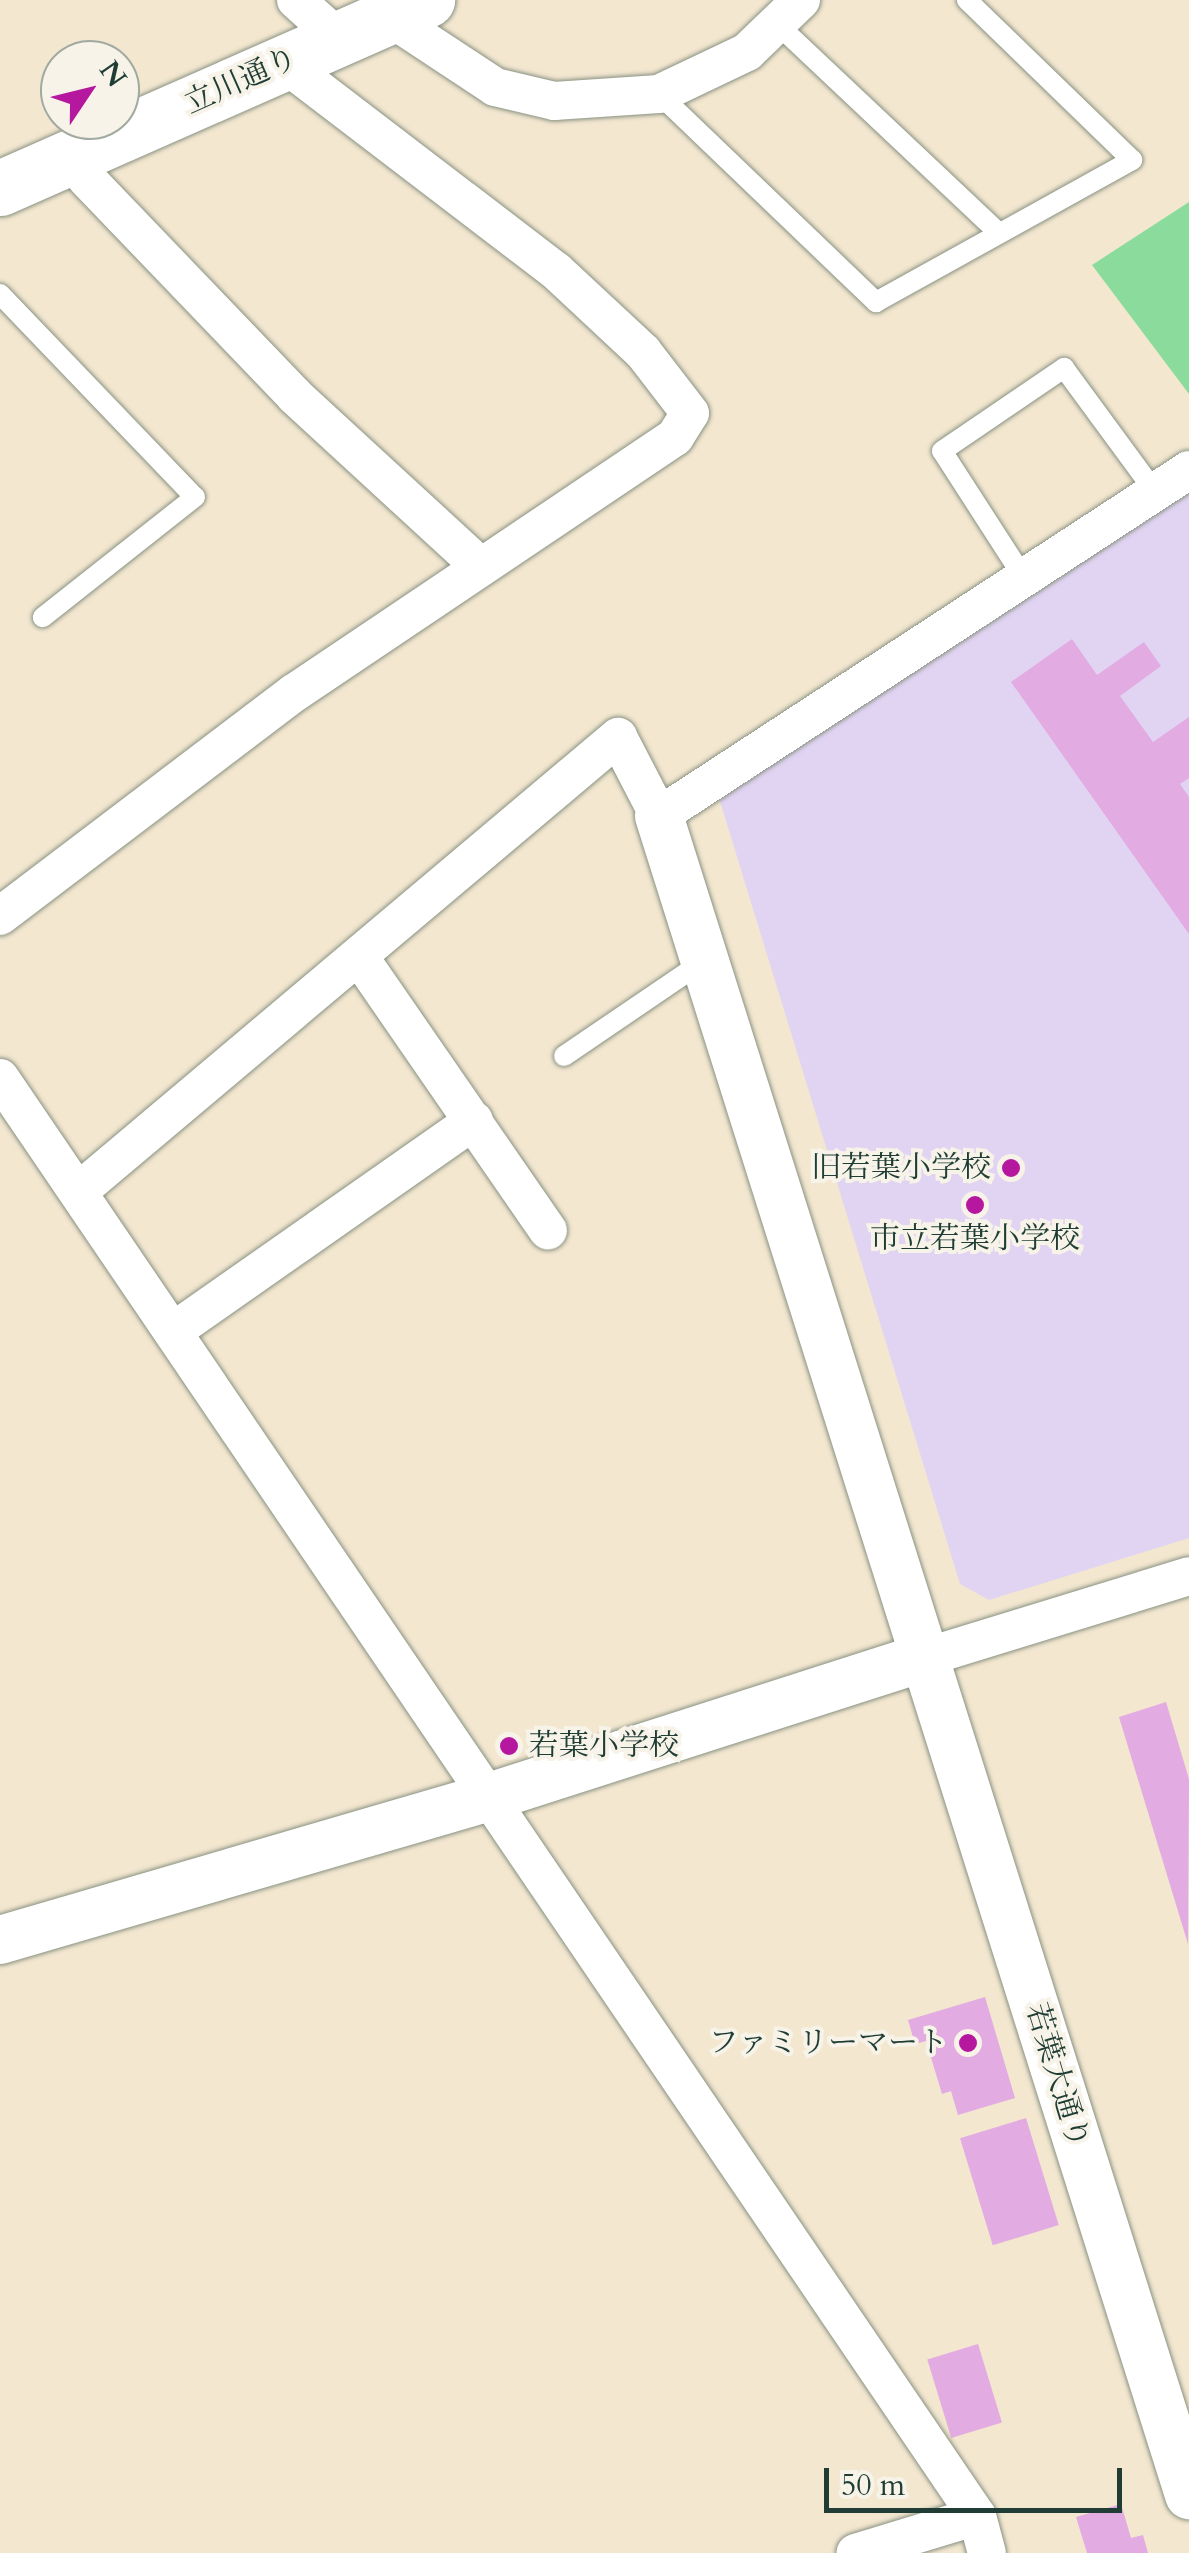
<!DOCTYPE html>
<meta charset="utf-8">
<style>
body{margin:0}
#map{position:relative;width:1189px;height:2553px;overflow:hidden;background:#f3e7d0;font-family:Cardo,"Noto Serif JP",serif}
div>[style]{position:absolute}
.built>*{inset:0;background:#e1d4f3}
.green>*{inset:0;background:#8bdc9c}
.building>*{inset:0;background:#e2abe1;transform-origin:0 0}
.roads{filter:drop-shadow(0 0 2px #899282) drop-shadow(0 0 2px #899282)}
.service>*{height:20px;margin:-10px;padding:0 10px;transform-origin:10px;border-radius:10px;background:#fff}
.minor>*{height:38px;margin:-19px;padding:0 19px;transform-origin:19px;border-radius:19px;background:#fff}
.tertiary>*{height:48px;margin:-24px;padding:0 24px;transform-origin:24px;border-radius:24px;background:#fff}
.primary>*{height:55px;margin:-27.5px;padding:0 27.5px;transform-origin:27.5px;border-radius:27.5px;background:#fff}
.dots>*{width:28px;height:28px;translate:-50% -50%;box-sizing:border-box;border:5px solid #f7f3e8;border-radius:50%}
span{translate:-50% -50%;white-space:nowrap;text-align:center;line-height:1.15;-webkit-text-stroke:8px #f7f3e8;paint-order:stroke}
.street-label{font-size:30px;color:#1f3d34}
.poi-label{font-size:30px;color:#1f3d34}
.right{translate:-100% -50%;text-align:right}
.left{translate:0 -50%;text-align:left}
.north{position:absolute;left:40px;top:40px;width:100px;height:100px;box-sizing:border-box;background:#f7f3e8;border:2px solid #a1aaa0;border-radius:50%;rotate:55deg;font-size:28px;font-weight:700;line-height:40px;text-align:center;color:#1f3d34}
.north::after{content:'';display:block;margin:auto;width:35px;height:45px;background:#b5179e;clip-path:polygon(50% 0,100% 100%,50% 72%,0 100%)}
.scale{position:absolute;left:824px;top:2468px;width:298px;height:45px;box-sizing:border-box;border:5px solid #1f3d34;border-top:0;padding-left:12px;font-size:30px;line-height:35px;white-space:nowrap;color:#1f3d34;-webkit-text-stroke:8px #f7f3e8;paint-order:stroke}
</style>
<div id="map">
<div class="built">
<div style="clip-path:polygon(1189px 488px,1189px 1538px,989px 1600px,960px 1584px,719px 798px)"></div>
</div>
<div class="green">
<div style="clip-path:polygon(1189px 202px,1189px 394px,1092px 265px)"></div>
</div>
<div class="building">
<div style="clip-path:polygon(1072px 639px,1097px 675px,1144px 642px,1161px 666px,1120px 696px,1153px 742px,1189px 717px,1189px 778px,1180px 784px,1189px 797px,1189px 934px,1011px 682px)"></div>
<div style="clip-path:polygon(1166px 1702px,1189px 1779px,1188px 1944px,1119px 1717px)"></div>
<div style="clip-path:polygon(985px 1997px,1015px 2098px,958px 2115px,951px 2091px,942px 2094px,926px 2041px,915px 2044px,908px 2020px)"></div>
<div style="left:1026px;top:2118px;width:112px;height:69px;rotate:73deg"></div>
<div style="left:978px;top:2344px;width:82px;height:53px;rotate:73deg"></div>
<div style="clip-path:polygon(1121px 2504px,1131px 2538px,1143px 2535px,1148px 2553px,1087px 2553px,1076px 2517px)"></div>
</div>
<div class="roads">
<div class="service">
<div style="left:775px;top:22px;width:308px;rotate:43.3deg"></div>
<div style="left:659px;top:94px;width:301px;rotate:43.8deg"></div>
<div style="left:876px;top:302px;width:293px;rotate:-29deg"></div>
<div style="left:1132px;top:160px;width:230px;rotate:-135.9deg"></div>
<div style="left:0;top:294px;width:281px;rotate:46.2deg"></div>
<div style="left:195px;top:497px;width:194px;rotate:141.7deg"></div>
<div style="left:1024px;top:578px;width:151px;rotate:-122.8deg"></div>
<div style="left:942px;top:451px;width:148px;rotate:-34.2deg"></div>
<div style="left:1064px;top:368px;width:154px;rotate:53.7deg"></div>
<div style="left:564px;top:1056px;width:171px;rotate:-34.2deg"></div>
</div>
<div class="minor">
<div style="left:296px;top:0;width:57px;rotate:42.1deg"></div>
<div style="left:389px;top:17px;width:127px;rotate:33.4deg"></div>
<div style="left:495px;top:87px;width:61px;rotate:13.3deg"></div>
<div style="left:554px;top:101px;width:105px;rotate:-3.8deg"></div>
<div style="left:659px;top:94px;width:98px;rotate:-25.5deg"></div>
<div style="left:747px;top:52px;width:75px;rotate:-43.9deg"></div>
<div style="left:75px;top:155px;width:25px;rotate:64deg"></div>
<div style="left:86px;top:178px;width:302px;rotate:46.2deg"></div>
<div style="left:295px;top:396px;width:248px;rotate:42.6deg"></div>
<div style="left:0;top:916px;width:369px;rotate:-37.2deg"></div>
<div style="left:294px;top:693px;width:459px;rotate:-33.9deg"></div>
<div style="left:675px;top:437px;width:28px;rotate:-58deg"></div>
<div style="left:690px;top:413px;width:77px;rotate:-127.6deg"></div>
<div style="left:643px;top:352px;width:119px;rotate:-137deg"></div>
<div style="left:556px;top:271px;width:344px;rotate:-142.6deg"></div>
<div style="left:360px;top:958px;width:331px;rotate:55.4deg"></div>
<div style="left:0;top:1078px;width:1738px;rotate:55.81deg"></div>
<div style="left:977px;top:2516px;width:127px;rotate:163.1deg"></div>
<div style="left:79px;top:1191px;width:705px;rotate:-40.11deg"></div>
<div style="left:618px;top:737px;width:89px;rotate:62.6deg"></div>
<div style="left:659px;top:816px;width:633px;rotate:-33.14deg"></div>
<div style="left:175px;top:1330px;width:365px;rotate:-35deg"></div>
<div style="left:926px;top:1657px;width:275px;rotate:-17.1deg"></div>
<div style="left:977px;top:2516px;width:38px;rotate:75deg"></div>
</div>
<div class="tertiary">
<div style="left:659px;top:816px;width:1761px;rotate:72.48deg"></div>
<div style="left:0;top:1940px;width:509px;rotate:-16.3deg"></div>
<div style="left:489px;top:1797px;width:459px;rotate:-17.8deg"></div>
</div>
<div class="primary">
<div style="left:0;top:188px;width:467px;rotate:-23.8deg"></div>
</div>
</div>
<div class="dots">
<div style="left:1011px;top:1168px;background:#b5179e"></div>
<div style="left:975px;top:1205px;background:#b5179e"></div>
<div style="left:509px;top:1746px;background:#b5179e"></div>
<div style="left:968px;top:2043px;background:#b5179e"></div>
</div>
<div class="street-label">
<span style="left:241px;top:81px;rotate:-24deg">立川通り</span>
<span style="left:1057px;top:2076px;rotate:73deg">若葉大通り</span>
</div>
<div class="poi-label">
<span class="right" style="left:991px;top:1168px">旧若葉小学校</span>
<span style="left:975px;top:1239px">市立若葉小学校</span>
<span class="left" style="left:529px;top:1746px">若葉小学校</span>
<span class="right" style="left:948px;top:2043px">ファミリーマート</span>
</div>
<div class="north">N</div>
<div class="scale">50 m</div>
</div>
